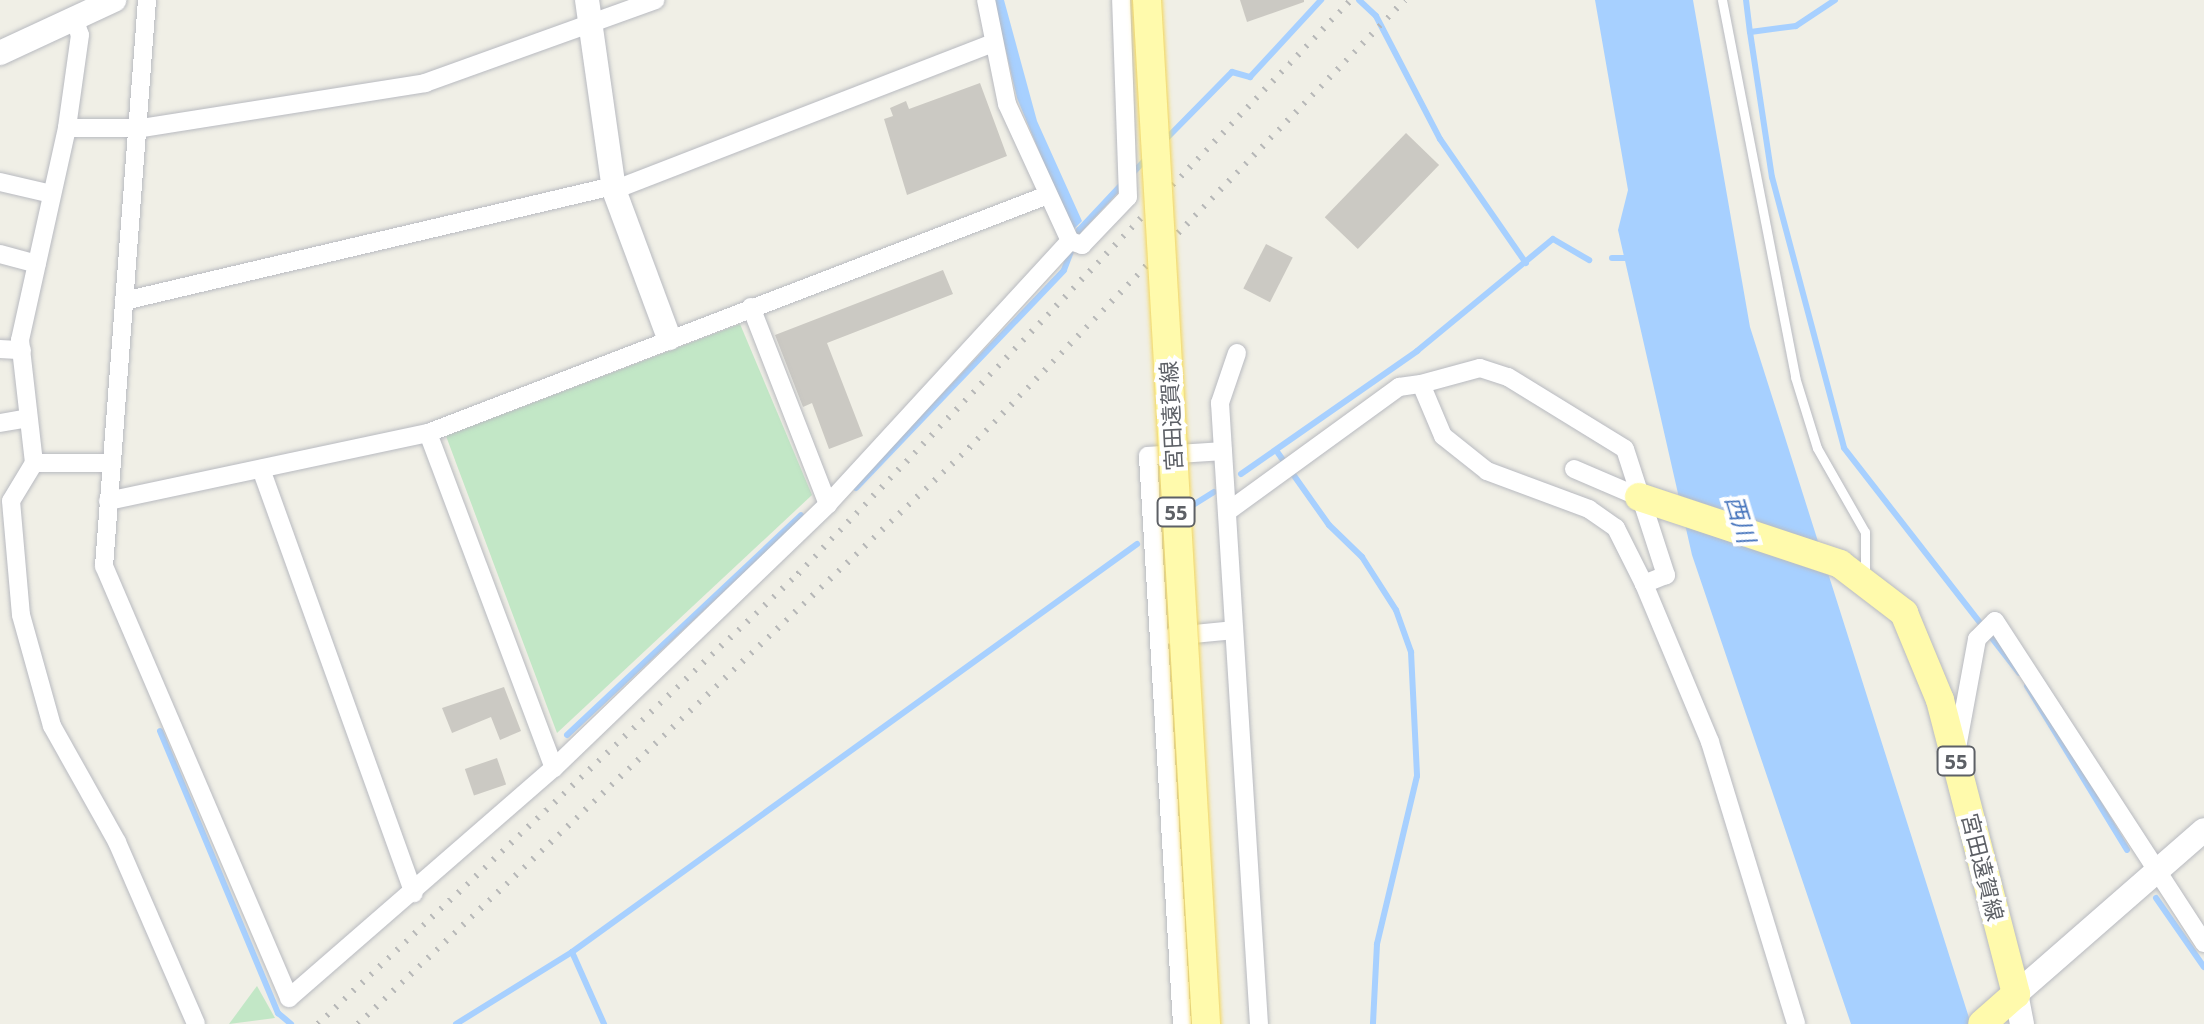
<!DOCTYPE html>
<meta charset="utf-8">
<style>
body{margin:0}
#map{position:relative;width:2204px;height:1024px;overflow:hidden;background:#f0efe6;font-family:"Noto Sans","Noto Sans JP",sans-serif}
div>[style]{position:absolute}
.green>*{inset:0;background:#c2e7c6}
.water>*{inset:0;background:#a7d0ff}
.stream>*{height:6px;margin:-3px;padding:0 3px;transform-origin:3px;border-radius:3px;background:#a7d0ff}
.building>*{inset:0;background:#cbc9c3;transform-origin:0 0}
.roads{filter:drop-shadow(0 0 2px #b8bac0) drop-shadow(0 0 2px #b8bac0)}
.lane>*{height:9px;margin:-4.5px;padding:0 4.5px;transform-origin:4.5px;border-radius:4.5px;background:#fff}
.street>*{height:18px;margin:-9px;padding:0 9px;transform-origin:9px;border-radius:9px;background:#fff}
.secondary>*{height:24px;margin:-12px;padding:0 12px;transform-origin:12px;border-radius:12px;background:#fff}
.primary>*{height:28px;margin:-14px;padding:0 14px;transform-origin:14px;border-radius:14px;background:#fffaac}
.rail>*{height:6px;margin-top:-3px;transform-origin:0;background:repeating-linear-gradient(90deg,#b6b7b7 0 2px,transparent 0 12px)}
.bridges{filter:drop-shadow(0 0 2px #f3d75c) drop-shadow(0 0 2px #f3d75c)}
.primary-bridge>*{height:28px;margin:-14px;padding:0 14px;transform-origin:14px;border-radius:14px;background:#fffaac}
span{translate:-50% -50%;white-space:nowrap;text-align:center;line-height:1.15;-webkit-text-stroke:8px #fff;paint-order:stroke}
.shield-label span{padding:2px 6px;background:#fff;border:2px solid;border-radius:6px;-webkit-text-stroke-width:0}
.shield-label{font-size:20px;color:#5d6066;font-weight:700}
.street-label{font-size:22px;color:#5d6066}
.water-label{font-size:24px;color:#4473bc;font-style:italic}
</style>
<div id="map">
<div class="green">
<div style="clip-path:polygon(740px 324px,812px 495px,557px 733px,446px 436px)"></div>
<div style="clip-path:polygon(257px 986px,275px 1018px,229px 1024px)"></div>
</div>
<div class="water">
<div style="clip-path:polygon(994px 0,1004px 0,1037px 121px,1082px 221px,1072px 231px,1017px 98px)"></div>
<div style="clip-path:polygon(1595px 0,1693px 0,1750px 327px,1971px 1024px,1851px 1024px,1692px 555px,1618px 230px,1628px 190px)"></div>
</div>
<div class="stream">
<div style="left:1359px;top:0;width:23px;rotate:43deg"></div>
<div style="left:1376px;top:16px;width:139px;rotate:62.5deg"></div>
<div style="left:1440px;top:139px;width:151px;rotate:55.3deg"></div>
<div style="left:1746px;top:0;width:32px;rotate:83deg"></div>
<div style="left:1835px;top:0;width:47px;rotate:146.3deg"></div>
<div style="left:1796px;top:26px;width:46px;rotate:172.6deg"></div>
<div style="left:1750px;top:32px;width:147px;rotate:81.4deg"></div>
<div style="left:1772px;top:177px;width:280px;rotate:75.1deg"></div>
<div style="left:1844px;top:448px;width:285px;rotate:52.1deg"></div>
<div style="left:1164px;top:141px;width:97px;rotate:-45.4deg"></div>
<div style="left:1232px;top:72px;width:19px;rotate:16deg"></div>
<div style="left:1250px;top:77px;width:105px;rotate:-47.3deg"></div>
<div style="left:1131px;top:175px;width:25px;rotate:-47deg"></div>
<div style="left:1612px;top:258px;width:17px"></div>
<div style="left:1278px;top:453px;width:88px;rotate:54.7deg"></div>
<div style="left:1329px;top:525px;width:46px;rotate:44.1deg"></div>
<div style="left:1362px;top:557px;width:63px;rotate:57.3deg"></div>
<div style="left:1396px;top:610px;width:45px;rotate:70.3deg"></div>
<div style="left:1411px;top:652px;width:124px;rotate:87.2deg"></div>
<div style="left:1417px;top:776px;width:173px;rotate:103.4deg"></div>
<div style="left:1377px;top:944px;width:80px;rotate:92.9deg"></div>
<div style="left:1241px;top:474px;width:215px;rotate:-34.9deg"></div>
<div style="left:1417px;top:351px;width:176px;rotate:-39.5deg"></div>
<div style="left:1553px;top:239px;width:42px;rotate:30.3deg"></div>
<div style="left:856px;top:488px;width:301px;rotate:-46.3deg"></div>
<div style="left:1064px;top:270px;width:43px;rotate:-69.4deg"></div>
<div style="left:1079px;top:230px;width:64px;rotate:-46.9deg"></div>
<div style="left:1185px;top:510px;width:34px;rotate:-32deg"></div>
<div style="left:2027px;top:686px;width:192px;rotate:58.6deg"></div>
<div style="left:160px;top:731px;width:306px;rotate:67.3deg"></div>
<div style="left:278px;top:1013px;width:17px;rotate:40deg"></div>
<div style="left:567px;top:735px;width:321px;rotate:-43.2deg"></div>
<div style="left:2156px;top:898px;width:84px;rotate:55.2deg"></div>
<div style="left:572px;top:952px;width:79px;rotate:66deg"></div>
<div style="left:456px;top:1024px;width:137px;rotate:-31.8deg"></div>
<div style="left:572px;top:952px;width:697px;rotate:-35.83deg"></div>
</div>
<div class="building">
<div style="clip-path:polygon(1240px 0,1304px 0,1304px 2px,1247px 22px)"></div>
<div style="clip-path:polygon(980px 83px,1007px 156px,907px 195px,884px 119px,893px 116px,890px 108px,906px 101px,909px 109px)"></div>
<div style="left:1406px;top:133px;width:46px;height:117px;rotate:44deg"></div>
<div style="left:1266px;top:244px;width:30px;height:50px;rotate:27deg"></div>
<div style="clip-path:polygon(943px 270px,953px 294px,827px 343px,863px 436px,829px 449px,812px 403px,803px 407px,775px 335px)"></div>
<div style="clip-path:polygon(504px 687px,521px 731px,500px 740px,491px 717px,452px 733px,442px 708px)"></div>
<div style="left:497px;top:758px;width:28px;height:34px;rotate:71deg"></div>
</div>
<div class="roads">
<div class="lane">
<div style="left:1722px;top:0;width:384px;rotate:79deg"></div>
<div style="left:1795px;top:377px;width:74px;rotate:72.8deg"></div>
<div style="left:1817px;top:448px;width:97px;rotate:60.3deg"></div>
<div style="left:1865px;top:532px;width:45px;rotate:90deg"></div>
</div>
<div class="street">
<div style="left:147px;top:0;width:568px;rotate:94.34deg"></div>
<div style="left:104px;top:566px;width:470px;rotate:66.8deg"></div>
<div style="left:289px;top:998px;width:351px;rotate:-41deg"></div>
<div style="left:554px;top:768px;width:380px;rotate:-43.9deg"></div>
<div style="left:828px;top:504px;width:357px;rotate:-47.4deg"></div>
<div style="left:1070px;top:241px;width:151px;rotate:-114.7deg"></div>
<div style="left:1007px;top:104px;width:106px;rotate:-101.4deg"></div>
<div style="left:74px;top:18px;width:18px;rotate:71deg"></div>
<div style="left:80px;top:35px;width:94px;rotate:98deg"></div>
<div style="left:67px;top:128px;width:217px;rotate:102.5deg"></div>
<div style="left:20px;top:340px;width:124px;rotate:83.5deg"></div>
<div style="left:34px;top:463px;width:44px;rotate:121.2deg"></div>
<div style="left:11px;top:501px;width:114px;rotate:85deg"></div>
<div style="left:21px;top:615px;width:115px;rotate:74.4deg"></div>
<div style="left:52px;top:726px;width:133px;rotate:60.7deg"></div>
<div style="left:117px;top:842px;width:198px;rotate:66.5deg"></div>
<div style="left:67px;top:128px;width:75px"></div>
<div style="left:142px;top:128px;width:287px;rotate:-9deg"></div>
<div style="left:425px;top:83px;width:245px;rotate:-19.8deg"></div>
<div style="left:0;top:182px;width:53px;rotate:13deg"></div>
<div style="left:614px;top:190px;width:407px;rotate:-21.2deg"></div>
<div style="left:1070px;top:241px;width:13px;rotate:18deg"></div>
<div style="left:1082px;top:245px;width:66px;rotate:-46.2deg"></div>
<div style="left:1128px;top:197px;width:197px;rotate:-92deg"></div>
<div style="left:0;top:254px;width:38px;rotate:15deg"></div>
<div style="left:124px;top:301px;width:502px;rotate:-13.23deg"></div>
<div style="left:751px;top:307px;width:212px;rotate:68.7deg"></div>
<div style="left:0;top:349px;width:22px;rotate:3deg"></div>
<div style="left:1237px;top:353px;width:53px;rotate:108.8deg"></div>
<div style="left:1220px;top:403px;width:622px;rotate:86.41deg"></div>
<div style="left:1480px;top:368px;width:29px;rotate:18deg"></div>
<div style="left:1508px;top:377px;width:137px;rotate:31.6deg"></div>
<div style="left:1625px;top:449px;width:133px;rotate:72deg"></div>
<div style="left:1666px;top:575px;width:24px;rotate:158deg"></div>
<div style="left:1644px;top:584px;width:63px;rotate:-116.6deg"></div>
<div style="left:1616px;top:528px;width:33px;rotate:-145deg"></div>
<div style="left:1589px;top:509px;width:109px;rotate:-159.6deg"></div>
<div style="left:1487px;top:471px;width:56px;rotate:-141.5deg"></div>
<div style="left:1443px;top:436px;width:56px;rotate:-112.9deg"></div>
<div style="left:1421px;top:384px;width:61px;rotate:-15.2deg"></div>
<div style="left:0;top:423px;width:27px;rotate:-10deg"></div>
<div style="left:428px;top:433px;width:358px;rotate:69.4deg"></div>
<div style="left:34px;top:463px;width:77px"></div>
<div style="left:261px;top:469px;width:451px;rotate:70.2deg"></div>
<div style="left:1574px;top:469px;width:71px;rotate:23.3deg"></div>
<div style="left:108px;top:501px;width:327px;rotate:-12deg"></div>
<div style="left:428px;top:433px;width:661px;rotate:-21.01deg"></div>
<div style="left:1227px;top:512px;width:213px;rotate:-36deg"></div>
<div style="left:1399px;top:387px;width:22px;rotate:-8deg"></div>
<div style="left:1644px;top:584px;width:171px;rotate:67.3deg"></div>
<div style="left:1710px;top:742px;width:295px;rotate:73deg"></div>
<div style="left:1173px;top:636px;width:61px;rotate:-5.6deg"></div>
<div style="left:1957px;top:748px;width:111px;rotate:-79.6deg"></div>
<div style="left:1977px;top:639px;width:25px;rotate:-45deg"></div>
<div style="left:1995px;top:621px;width:384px;rotate:57deg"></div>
<div style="left:1182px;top:1024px;width:569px;rotate:-93.43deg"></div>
<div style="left:1148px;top:456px;width:75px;rotate:-3.8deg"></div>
</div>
<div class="secondary">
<div style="left:587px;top:0;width:192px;rotate:81.9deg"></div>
<div style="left:614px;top:190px;width:158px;rotate:69.6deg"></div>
<div style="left:0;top:53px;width:126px;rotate:-24.9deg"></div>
<div style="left:2022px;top:1024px;width:31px;rotate:-101deg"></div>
<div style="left:2016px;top:994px;width:249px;rotate:-41.1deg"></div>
</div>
<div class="primary">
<div style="left:1639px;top:497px;width:212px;rotate:18.4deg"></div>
<div style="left:1840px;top:564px;width:81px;rotate:37.4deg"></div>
<div style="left:1904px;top:613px;width:94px;rotate:67.5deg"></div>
<div style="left:1940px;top:700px;width:304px;rotate:75.5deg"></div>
<div style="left:2016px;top:994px;width:45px;rotate:138.6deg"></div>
</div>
</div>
<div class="rail">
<div style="left:318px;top:1024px;width:658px;rotate:-43.15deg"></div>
<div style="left:798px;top:574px;width:797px;rotate:-46.07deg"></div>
<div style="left:358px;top:1024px;width:840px;rotate:-43.31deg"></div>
<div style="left:969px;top:448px;width:625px;rotate:-45.78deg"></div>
</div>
<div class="bridges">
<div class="primary-bridge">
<div style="left:1147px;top:0;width:1026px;rotate:86.7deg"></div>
</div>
</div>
<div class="shield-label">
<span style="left:1176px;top:512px">55</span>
<span style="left:1956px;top:761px">55</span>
</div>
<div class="street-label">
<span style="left:1171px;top:416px;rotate:-93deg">宮田遠賀線</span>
<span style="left:1983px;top:867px;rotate:76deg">宮田遠賀線</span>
</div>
<div class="water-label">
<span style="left:1741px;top:519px;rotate:73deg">西川</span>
</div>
</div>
